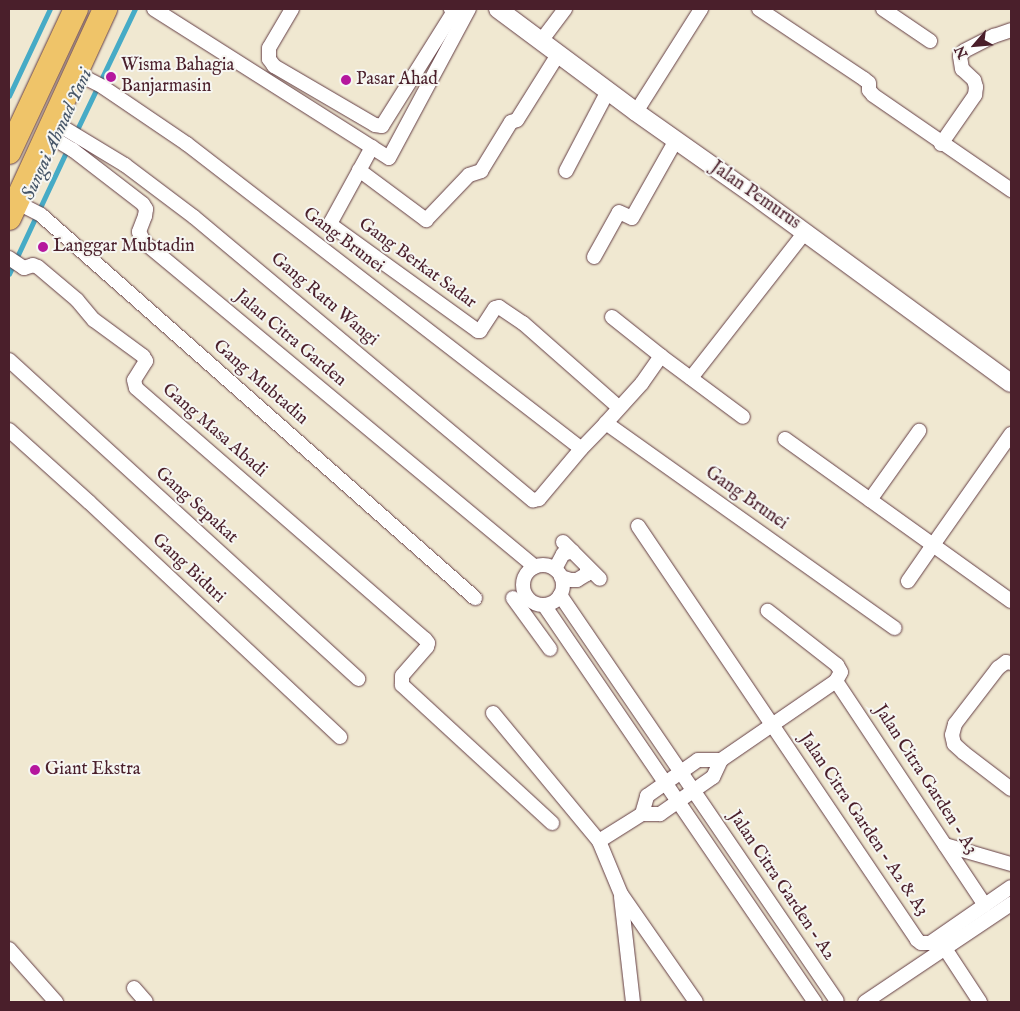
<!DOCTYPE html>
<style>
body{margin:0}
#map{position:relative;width:1020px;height:1011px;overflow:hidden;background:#f0e8d1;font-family:"IM FELL English",serif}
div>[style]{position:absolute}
.stream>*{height:4.5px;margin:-2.25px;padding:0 2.25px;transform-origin:2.25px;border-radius:2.25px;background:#46abc6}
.roads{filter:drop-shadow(0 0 1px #633d44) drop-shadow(0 0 1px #633d44)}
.minor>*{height:14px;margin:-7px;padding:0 7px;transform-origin:7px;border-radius:7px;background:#fff}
.minor>.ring{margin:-7px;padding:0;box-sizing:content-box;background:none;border:14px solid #fff;border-radius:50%}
.tertiary>*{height:18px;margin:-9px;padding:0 9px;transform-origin:9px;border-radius:9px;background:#fff}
.trunk>*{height:24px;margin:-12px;padding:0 12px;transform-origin:12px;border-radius:12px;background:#efc469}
.dots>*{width:14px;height:14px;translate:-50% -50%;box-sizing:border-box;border:2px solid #f6f6f2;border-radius:50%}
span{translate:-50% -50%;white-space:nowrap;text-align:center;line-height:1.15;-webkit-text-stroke:4px #f6f6f2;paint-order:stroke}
.poi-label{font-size:18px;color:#4a1f2b}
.left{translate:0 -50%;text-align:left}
.street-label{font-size:18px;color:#4a1f2b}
.water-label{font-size:19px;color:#485769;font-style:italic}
.frame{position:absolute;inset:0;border:10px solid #4a1f2b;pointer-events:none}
.north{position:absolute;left:950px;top:20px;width:50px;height:50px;-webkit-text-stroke:4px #f6f6f2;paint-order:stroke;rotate:243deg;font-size:14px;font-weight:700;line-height:20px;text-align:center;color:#4a1f2b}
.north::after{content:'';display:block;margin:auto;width:18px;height:22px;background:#4a1f2b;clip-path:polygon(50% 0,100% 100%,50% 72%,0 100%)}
</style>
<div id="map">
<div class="stream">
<div style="left:9px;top:96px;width:96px;rotate:-64.8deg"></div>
<div style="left:75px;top:134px;width:139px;rotate:-64.4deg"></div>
<div style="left:9px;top:274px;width:137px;rotate:-64.9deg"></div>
</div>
<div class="roads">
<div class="minor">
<div style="left:154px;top:9px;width:278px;rotate:32.4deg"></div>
<div style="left:389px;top:158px;width:169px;rotate:-61.8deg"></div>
<div style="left:292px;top:9px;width:45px;rotate:120.5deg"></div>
<div style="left:269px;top:48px;width:11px;rotate:90deg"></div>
<div style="left:269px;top:59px;width:9px;rotate:54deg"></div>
<div style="left:274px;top:66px;width:117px;rotate:30.3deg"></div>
<div style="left:375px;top:125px;width:7px;rotate:8deg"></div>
<div style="left:382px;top:126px;width:136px;rotate:-57.9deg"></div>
<div style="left:454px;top:11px;width:4px;rotate:-146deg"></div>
<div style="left:759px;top:9px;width:126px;rotate:33.7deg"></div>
<div style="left:864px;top:79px;width:6px;rotate:39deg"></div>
<div style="left:869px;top:83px;width:7px;rotate:90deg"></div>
<div style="left:869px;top:90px;width:6px;rotate:51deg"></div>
<div style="left:873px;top:95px;width:168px;rotate:34.5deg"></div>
<div style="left:883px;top:9px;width:57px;rotate:34.2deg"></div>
<div style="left:541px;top:41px;width:40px;rotate:-53deg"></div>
<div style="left:76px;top:73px;width:30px;rotate:27deg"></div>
<div style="left:103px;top:87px;width:102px;rotate:34.2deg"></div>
<div style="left:187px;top:144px;width:498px;rotate:37.7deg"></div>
<div style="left:581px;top:449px;width:36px;rotate:-46deg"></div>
<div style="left:606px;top:423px;width:354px;rotate:35.4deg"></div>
<div style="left:636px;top:112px;width:122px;rotate:-57.7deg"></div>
<div style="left:54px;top:122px;width:83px;rotate:31.2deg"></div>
<div style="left:125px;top:165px;width:86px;rotate:37deg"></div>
<div style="left:194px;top:217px;width:442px;rotate:39.9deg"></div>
<div style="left:533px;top:500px;width:6px;rotate:-9deg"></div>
<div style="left:539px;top:499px;width:65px;rotate:-50deg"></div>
<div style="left:48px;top:135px;width:29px;rotate:31deg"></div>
<div style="left:73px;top:150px;width:88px;rotate:37.6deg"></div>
<div style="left:143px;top:204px;width:6px;rotate:59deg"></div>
<div style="left:146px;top:209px;width:7px;rotate:98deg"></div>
<div style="left:145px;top:216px;width:17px;rotate:111deg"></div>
<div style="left:139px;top:232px;width:11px;rotate:63deg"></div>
<div style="left:144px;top:242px;width:508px;rotate:39.73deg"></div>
<div style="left:941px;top:144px;width:60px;rotate:-55.2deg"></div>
<div style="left:975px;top:95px;width:8px;rotate:-83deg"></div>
<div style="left:976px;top:87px;width:7px;rotate:-106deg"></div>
<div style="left:974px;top:80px;width:16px;rotate:-137deg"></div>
<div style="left:962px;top:69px;width:13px;rotate:-99deg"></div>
<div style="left:960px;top:56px;width:6px;rotate:-51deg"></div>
<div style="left:964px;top:51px;width:34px;rotate:-27deg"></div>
<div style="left:994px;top:36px;width:18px;rotate:-19deg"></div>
<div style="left:372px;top:147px;width:85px;rotate:118.7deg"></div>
<div style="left:331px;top:222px;width:3px;rotate:90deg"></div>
<div style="left:331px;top:225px;width:181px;rotate:35.8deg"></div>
<div style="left:478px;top:331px;width:2px"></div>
<div style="left:480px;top:331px;width:27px;rotate:-57deg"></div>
<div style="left:495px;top:308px;width:4px;rotate:-14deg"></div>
<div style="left:499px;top:307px;width:29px;rotate:34deg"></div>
<div style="left:523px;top:323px;width:123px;rotate:41.4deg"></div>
<div style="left:359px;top:170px;width:84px;rotate:36.7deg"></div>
<div style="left:426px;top:220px;width:62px;rotate:-46.3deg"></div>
<div style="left:469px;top:175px;width:13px;rotate:-18deg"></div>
<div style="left:481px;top:171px;width:57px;rotate:-58.5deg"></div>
<div style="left:511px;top:122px;width:6px;rotate:-18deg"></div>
<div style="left:517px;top:120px;width:79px;rotate:-57.9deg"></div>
<div style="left:566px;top:171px;width:90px;rotate:-62.3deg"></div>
<div style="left:16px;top:202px;width:28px;rotate:27deg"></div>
<div style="left:41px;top:215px;width:579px;rotate:41.43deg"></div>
<div style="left:594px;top:257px;width:51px;rotate:-60.9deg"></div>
<div style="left:619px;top:212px;width:14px;rotate:25deg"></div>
<div style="left:632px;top:218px;width:90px;rotate:-60.6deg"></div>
<div style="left:9px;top:258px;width:18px;rotate:34deg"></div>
<div style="left:24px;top:268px;width:9px;rotate:-18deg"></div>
<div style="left:33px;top:265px;width:5px;rotate:22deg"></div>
<div style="left:38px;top:267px;width:51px;rotate:40.2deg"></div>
<div style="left:77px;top:300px;width:26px;rotate:50deg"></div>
<div style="left:94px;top:320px;width:61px;rotate:36.3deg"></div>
<div style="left:143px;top:356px;width:6px;rotate:59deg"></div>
<div style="left:146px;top:361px;width:22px;rotate:122deg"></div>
<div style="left:134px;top:380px;width:8px;rotate:76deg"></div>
<div style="left:136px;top:388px;width:383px;rotate:41deg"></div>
<div style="left:425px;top:639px;width:5px;rotate:53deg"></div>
<div style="left:428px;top:643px;width:4px;rotate:104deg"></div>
<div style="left:427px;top:647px;width:38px;rotate:131deg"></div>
<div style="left:402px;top:676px;width:9px;rotate:90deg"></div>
<div style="left:402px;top:685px;width:204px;rotate:42.6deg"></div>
<div style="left:612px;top:317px;width:63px;rotate:38.5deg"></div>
<div style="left:9px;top:360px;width:473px;rotate:42.4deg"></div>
<div style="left:691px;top:378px;width:185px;rotate:-52deg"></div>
<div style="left:605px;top:424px;width:55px;rotate:-47.9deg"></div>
<div style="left:642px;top:383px;width:33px;rotate:-55deg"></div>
<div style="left:661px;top:356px;width:102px;rotate:36.6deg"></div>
<div style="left:9px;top:430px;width:108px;rotate:42deg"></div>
<div style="left:89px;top:502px;width:344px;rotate:43.1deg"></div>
<div style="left:1011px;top:434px;width:136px;rotate:125.1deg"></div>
<div style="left:933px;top:545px;width:96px;rotate:35.7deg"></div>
<div style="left:785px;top:439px;width:182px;rotate:35.6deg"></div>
<div style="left:933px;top:545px;width:44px;rotate:124.8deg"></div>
<div style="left:870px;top:500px;width:85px;rotate:-54.6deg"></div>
<div style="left:638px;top:526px;width:499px;rotate:56deg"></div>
<div style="left:917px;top:940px;width:5px;rotate:37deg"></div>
<div style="left:921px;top:943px;width:9px"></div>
<div style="left:930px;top:943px;width:98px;rotate:-34.7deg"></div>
<div style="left:563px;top:542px;width:52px;rotate:45deg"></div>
<div class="ring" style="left:523px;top:565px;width:26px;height:26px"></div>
<div style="left:555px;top:569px;width:17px;rotate:-62deg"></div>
<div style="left:563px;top:554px;width:10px;rotate:-17deg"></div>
<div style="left:561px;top:577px;width:10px;rotate:17deg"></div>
<div style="left:571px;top:580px;width:6px"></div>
<div style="left:577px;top:580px;width:12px;rotate:-31deg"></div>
<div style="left:587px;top:574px;width:5px;rotate:-90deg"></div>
<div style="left:560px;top:595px;width:491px;rotate:55.7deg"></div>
<div style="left:513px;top:598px;width:63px;rotate:54deg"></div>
<div style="left:544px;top:605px;width:481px;rotate:55.7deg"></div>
<div style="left:1011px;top:663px;width:5px;rotate:-169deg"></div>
<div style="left:1006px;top:662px;width:10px;rotate:143deg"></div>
<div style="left:998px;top:668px;width:71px;rotate:127.5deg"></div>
<div style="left:955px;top:724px;width:11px;rotate:105deg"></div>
<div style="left:952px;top:735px;width:9px;rotate:77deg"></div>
<div style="left:954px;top:744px;width:13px;rotate:42deg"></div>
<div style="left:964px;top:753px;width:59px;rotate:37.5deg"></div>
<div style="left:836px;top:681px;width:269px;rotate:56.4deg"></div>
<div style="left:493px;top:713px;width:166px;rotate:50.4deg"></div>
<div style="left:599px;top:841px;width:57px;rotate:67.5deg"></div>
<div style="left:621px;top:894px;width:131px;rotate:55.2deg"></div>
<div style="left:698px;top:760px;width:23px"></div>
<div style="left:721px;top:760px;width:19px;rotate:115deg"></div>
<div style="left:713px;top:777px;width:65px;rotate:145.1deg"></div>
<div style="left:660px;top:814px;width:18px;rotate:180deg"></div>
<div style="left:642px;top:814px;width:19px;rotate:-74deg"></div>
<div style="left:647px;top:796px;width:62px;rotate:-35.2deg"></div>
<div style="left:721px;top:760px;width:140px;rotate:-34.5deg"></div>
<div style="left:836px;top:681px;width:10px;rotate:-61deg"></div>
<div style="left:841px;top:672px;width:8px;rotate:-120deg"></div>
<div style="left:837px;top:665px;width:88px;rotate:-142deg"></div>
<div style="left:599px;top:841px;width:51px;rotate:-32.1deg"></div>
<div style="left:945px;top:845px;width:69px;rotate:16.1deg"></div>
<div style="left:621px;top:897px;width:106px;rotate:83.5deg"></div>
<div style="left:9px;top:949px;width:71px;rotate:48.4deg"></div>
<div style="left:946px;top:950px;width:62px;rotate:56.8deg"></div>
<div style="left:134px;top:988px;width:18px;rotate:49deg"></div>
<div style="left:865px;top:1002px;width:176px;rotate:-33.9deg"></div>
</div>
<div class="tertiary">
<div style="left:498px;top:9px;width:172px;rotate:36.7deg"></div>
<div style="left:636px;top:112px;width:154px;rotate:35.2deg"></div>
<div style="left:762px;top:201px;width:308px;rotate:36.2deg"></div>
</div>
<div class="trunk">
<div style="left:9px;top:152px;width:158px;rotate:-64.9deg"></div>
<div style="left:9px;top:218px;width:230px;rotate:-65.3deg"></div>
</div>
</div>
<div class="dots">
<div style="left:111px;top:77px;background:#b5179e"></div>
<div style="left:346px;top:80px;background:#b5179e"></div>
<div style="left:43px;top:247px;background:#b5179e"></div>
<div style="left:35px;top:770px;background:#b5179e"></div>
</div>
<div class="poi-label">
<span class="left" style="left:121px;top:77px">Wisma Bahagia<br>Banjarmasin</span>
<span class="left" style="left:356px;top:80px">Pasar Ahad</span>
<span class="left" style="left:53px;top:247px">Langgar Mubtadin</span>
<span class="left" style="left:45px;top:770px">Giant Ekstra</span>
</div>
<div class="street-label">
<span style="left:755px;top:196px;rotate:35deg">Jalan Pemurus</span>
<span style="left:343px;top:241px;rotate:37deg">Gang Brunei</span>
<span style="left:417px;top:264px;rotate:36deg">Gang Berkat Sadar</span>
<span style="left:324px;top:300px;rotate:40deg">Gang Ratu Wangi</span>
<span style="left:290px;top:339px;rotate:40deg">Jalan Citra Garden</span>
<span style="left:260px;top:383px;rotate:41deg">Gang Mubtadin</span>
<span style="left:214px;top:431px;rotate:41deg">Gang Masa Abadi</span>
<span style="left:746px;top:499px;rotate:35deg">Gang Brunei</span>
<span style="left:196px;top:506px;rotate:42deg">Gang Sepakat</span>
<span style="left:188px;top:569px;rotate:43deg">Gang Biduri</span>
<span style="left:925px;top:780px;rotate:57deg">Jalan Citra Garden - A3</span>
<span style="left:863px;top:825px;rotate:56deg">Jalan Citra Garden - A2 &amp; A3</span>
<span style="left:781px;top:886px;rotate:56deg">Jalan Citra Garden - A2</span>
</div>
<div class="water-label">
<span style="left:58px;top:135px;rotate:-65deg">Sungai Ahmad Yani</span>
</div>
<div class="frame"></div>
<div class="north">N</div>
</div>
